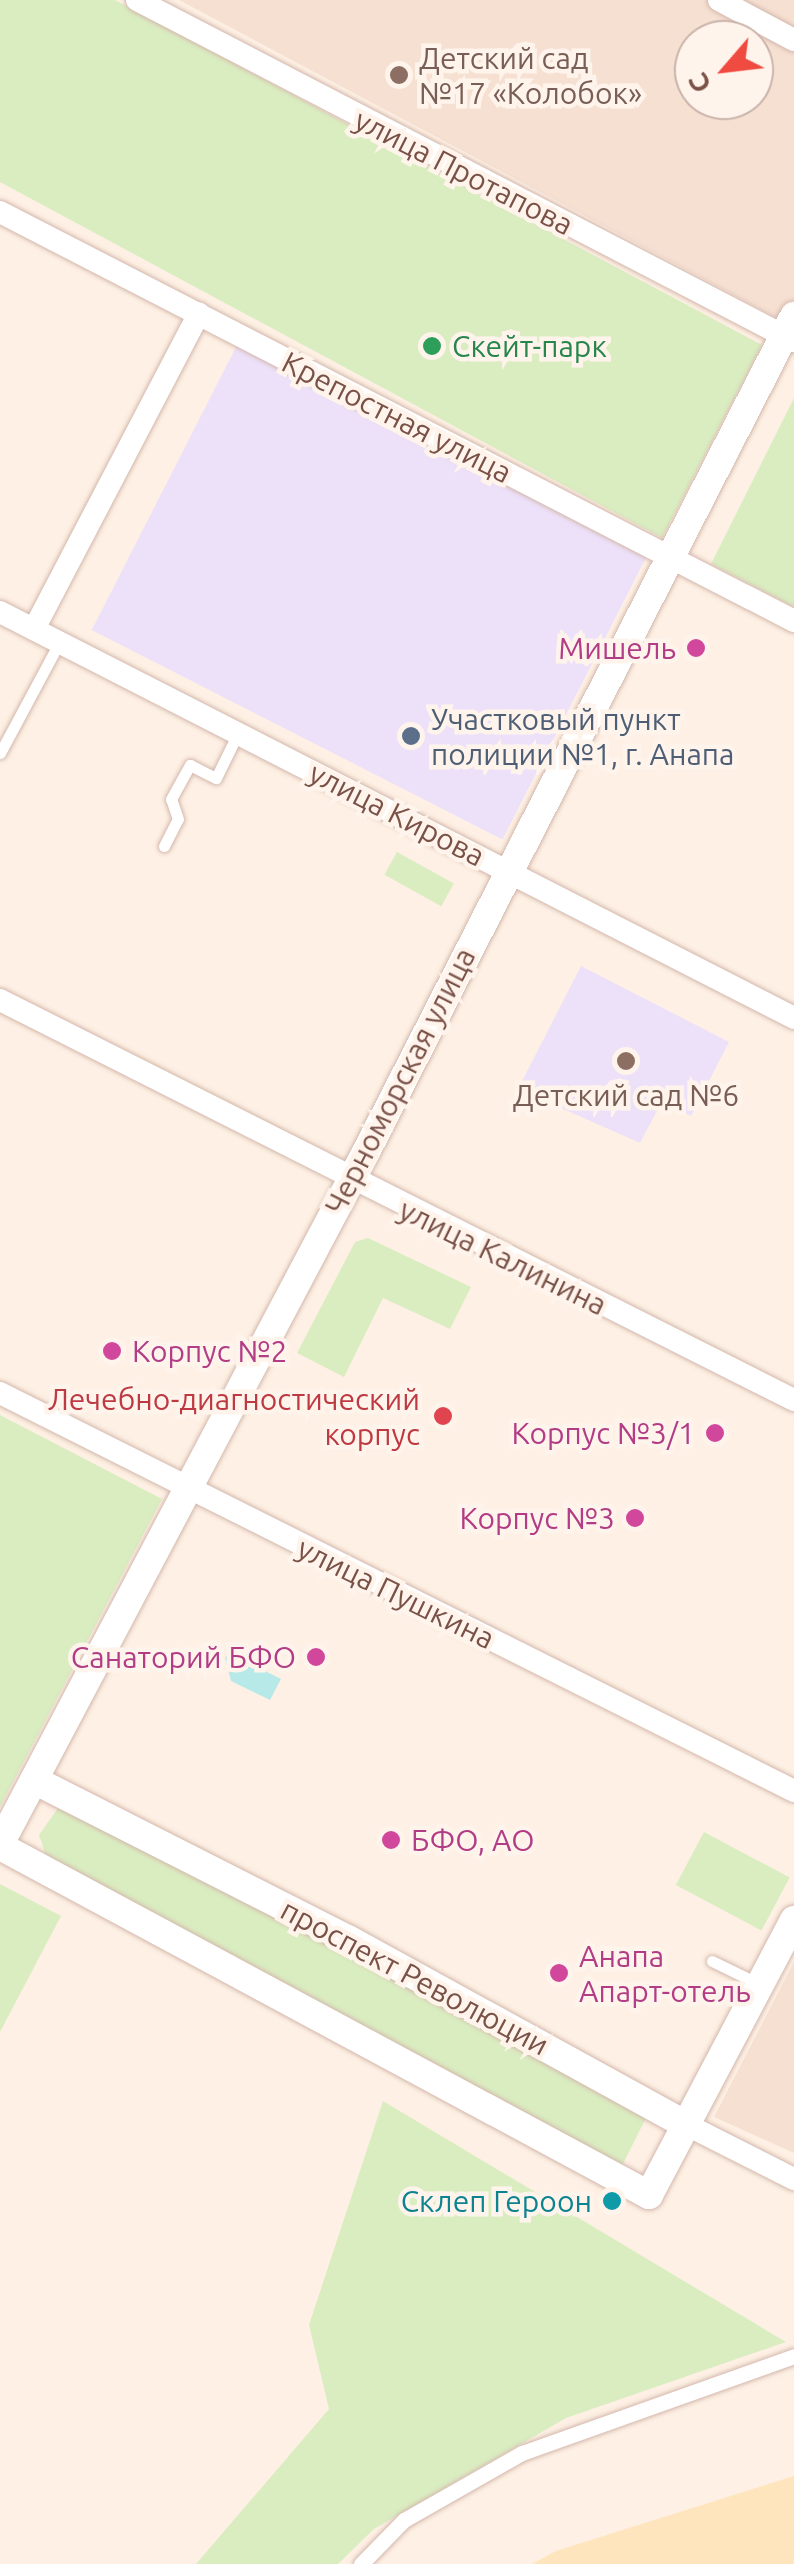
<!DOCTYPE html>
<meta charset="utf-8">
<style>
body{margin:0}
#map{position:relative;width:794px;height:2564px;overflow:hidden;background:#fef0e4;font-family:Ubuntu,sans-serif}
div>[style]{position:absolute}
.residential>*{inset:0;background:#f6e0d2}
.education>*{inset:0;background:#ede1fa;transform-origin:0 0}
.green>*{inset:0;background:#daedc1;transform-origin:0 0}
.sand>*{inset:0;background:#ffe5bd}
.water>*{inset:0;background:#b7e9e8}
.roads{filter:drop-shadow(0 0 2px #d3b7ac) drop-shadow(0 0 2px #d3b7ac)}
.service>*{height:11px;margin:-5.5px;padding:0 5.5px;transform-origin:5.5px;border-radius:5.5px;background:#fff}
.pedestrian>*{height:15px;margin:-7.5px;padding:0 7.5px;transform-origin:7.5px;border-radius:7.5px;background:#fff}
.minor>*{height:22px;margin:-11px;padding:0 11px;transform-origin:11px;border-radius:11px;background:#fff}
.tertiary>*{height:28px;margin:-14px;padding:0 14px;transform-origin:14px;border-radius:14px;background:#fff}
.dots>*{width:28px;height:28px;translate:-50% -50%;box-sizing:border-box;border:5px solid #fff4ec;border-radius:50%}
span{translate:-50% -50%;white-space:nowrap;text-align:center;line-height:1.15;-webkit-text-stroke:9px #fff4ec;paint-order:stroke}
.education-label{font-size:30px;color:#785e54}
.left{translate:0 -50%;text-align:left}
.street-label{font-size:30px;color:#795147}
.leisure-label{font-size:30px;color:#27864d}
.hotel-label{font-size:30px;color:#b23c85}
.right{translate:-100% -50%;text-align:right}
.service-label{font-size:30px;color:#4e5e75}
.health-label{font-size:30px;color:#be3a42}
.culture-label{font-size:30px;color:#0d838f}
.north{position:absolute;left:674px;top:20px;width:100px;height:100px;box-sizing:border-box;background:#fff4ec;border:2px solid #c9b3aa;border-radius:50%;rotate:242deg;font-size:28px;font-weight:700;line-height:40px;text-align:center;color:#795147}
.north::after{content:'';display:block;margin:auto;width:35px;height:45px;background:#f04b40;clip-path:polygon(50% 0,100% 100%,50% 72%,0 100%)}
</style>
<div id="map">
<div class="residential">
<div style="clip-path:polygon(evenodd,179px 0,794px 0,794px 327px,179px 0,694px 40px,754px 40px,754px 100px,694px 100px,694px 40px)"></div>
<div style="clip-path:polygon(794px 1962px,794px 2153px,714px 2117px)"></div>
</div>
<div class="education">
<div style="left:237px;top:345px;width:461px;height:320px;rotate:27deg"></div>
<div style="clip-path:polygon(581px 966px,729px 1042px,691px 1116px,662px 1101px,640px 1143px,518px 1089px)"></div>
</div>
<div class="green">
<div style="clip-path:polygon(0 0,115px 0,762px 345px,662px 538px,0 182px)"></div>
<div style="clip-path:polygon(794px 398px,794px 607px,711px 564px)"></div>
<div style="left:397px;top:852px;width:65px;height:26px;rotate:29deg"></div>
<div style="clip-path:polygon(368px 1238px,471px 1287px,450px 1329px,383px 1298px,344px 1377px,297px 1353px,355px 1242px)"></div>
<div style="clip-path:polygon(0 1415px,162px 1499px,0 1807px)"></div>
<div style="clip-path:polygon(72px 1807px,649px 2112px,622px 2166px,49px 1864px,39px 1835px,58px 1808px)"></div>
<div style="left:704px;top:1832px;width:97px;height:60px;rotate:28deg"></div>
<div style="clip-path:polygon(0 1884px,61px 1916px,0 2032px)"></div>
<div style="clip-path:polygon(383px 2101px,786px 2342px,566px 2418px,374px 2529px,338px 2564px,196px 2564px,329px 2409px,309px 2325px)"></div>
</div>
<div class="sand">
<div style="clip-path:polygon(794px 2476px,794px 2564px,532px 2564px,556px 2551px)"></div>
</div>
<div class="water">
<div style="clip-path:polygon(231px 1654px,281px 1679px,270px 1700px,231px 1681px,225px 1657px)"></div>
</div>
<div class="roads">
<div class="service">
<div style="left:0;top:753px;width:125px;rotate:-61.8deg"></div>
<div style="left:164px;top:846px;width:30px;rotate:-63deg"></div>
<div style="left:178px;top:819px;width:21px;rotate:-109deg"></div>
<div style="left:171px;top:799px;width:39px;rotate:-61deg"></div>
<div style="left:190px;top:765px;width:29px;rotate:27deg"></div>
<div style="left:216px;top:778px;width:50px;rotate:-63.9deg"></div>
<div style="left:712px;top:1961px;width:52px;rotate:26.1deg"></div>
</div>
<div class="pedestrian">
<div style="left:361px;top:2564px;width:62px;rotate:-45.7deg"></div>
<div style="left:404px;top:2520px;width:136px;rotate:-29.6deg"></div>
<div style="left:522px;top:2453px;width:289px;rotate:-19.6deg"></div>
</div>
<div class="minor">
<div style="left:137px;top:0;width:740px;rotate:27.43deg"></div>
<div style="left:719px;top:0;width:85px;rotate:28.1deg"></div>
<div style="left:0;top:212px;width:893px;rotate:27.25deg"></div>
<div style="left:0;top:612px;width:892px;rotate:27.08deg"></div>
<div style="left:34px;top:629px;width:356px;rotate:-62.4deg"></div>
<div style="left:0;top:1000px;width:889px;rotate:26.74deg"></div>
<div style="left:0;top:1393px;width:888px;rotate:26.62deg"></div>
<div style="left:685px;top:2124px;width:122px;rotate:26.8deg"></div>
</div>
<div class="tertiary">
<div style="left:34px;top:1780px;width:352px;rotate:26.9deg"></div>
<div style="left:348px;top:1939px;width:384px;rotate:28.8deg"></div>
<div style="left:0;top:1844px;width:785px;rotate:-62.13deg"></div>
<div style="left:367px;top:1150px;width:937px;rotate:-62.89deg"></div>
<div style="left:0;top:1846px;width:737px;rotate:28.27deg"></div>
<div style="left:649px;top:2195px;width:311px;rotate:-62.2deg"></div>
</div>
</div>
<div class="dots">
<div style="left:399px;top:75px;background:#8d6e63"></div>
<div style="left:432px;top:346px;background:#2e9e5b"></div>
<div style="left:696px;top:648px;background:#d1479c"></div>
<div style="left:411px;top:736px;background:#5c6f8a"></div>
<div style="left:626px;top:1061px;background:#8d6e63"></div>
<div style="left:112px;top:1351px;background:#d1479c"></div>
<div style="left:443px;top:1416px;background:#e0444e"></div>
<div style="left:715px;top:1433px;background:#d1479c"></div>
<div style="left:635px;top:1518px;background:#d1479c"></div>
<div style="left:316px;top:1657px;background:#d1479c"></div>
<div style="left:391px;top:1840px;background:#d1479c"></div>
<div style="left:559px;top:1973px;background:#d1479c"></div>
<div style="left:612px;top:2201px;background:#0f9aa8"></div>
</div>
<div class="education-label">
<span class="left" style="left:419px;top:75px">Детский сад<br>№17 «Колобок»</span>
<span style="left:626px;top:1095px">Детский сад №6</span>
</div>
<div class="street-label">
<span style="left:464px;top:172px;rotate:27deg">улица Протапова</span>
<span style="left:397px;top:417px;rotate:27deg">Крепостная улица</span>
<span style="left:397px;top:814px;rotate:27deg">улица Кирова</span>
<span style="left:400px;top:1081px;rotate:-63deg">Черноморская улица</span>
<span style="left:503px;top:1257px;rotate:26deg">улица Калинина</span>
<span style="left:396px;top:1593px;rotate:26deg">улица Пушкина</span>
<span style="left:415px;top:1977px;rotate:28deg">проспект Революции</span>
</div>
<div class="leisure-label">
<span class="left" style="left:452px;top:346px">Скейт-парк</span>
</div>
<div class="hotel-label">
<span class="right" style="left:676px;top:648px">Мишель</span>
<span class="left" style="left:132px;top:1351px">Корпус №2</span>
<span class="right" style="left:695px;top:1433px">Корпус №3/1</span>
<span class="right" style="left:615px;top:1518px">Корпус №3</span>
<span class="right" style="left:296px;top:1657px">Санаторий БФО</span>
<span class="left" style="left:411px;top:1840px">БФО, АО</span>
<span class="left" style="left:579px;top:1973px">Анапа<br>Апарт-отель</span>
</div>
<div class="service-label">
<span class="left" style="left:431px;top:736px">Участковый пункт<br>полиции №1, г. Анапа</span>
</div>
<div class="health-label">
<span class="right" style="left:420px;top:1416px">Лечебно-диагностический<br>корпус</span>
</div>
<div class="culture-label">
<span class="right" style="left:592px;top:2201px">Склеп Героон</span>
</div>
<div class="north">С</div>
</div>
